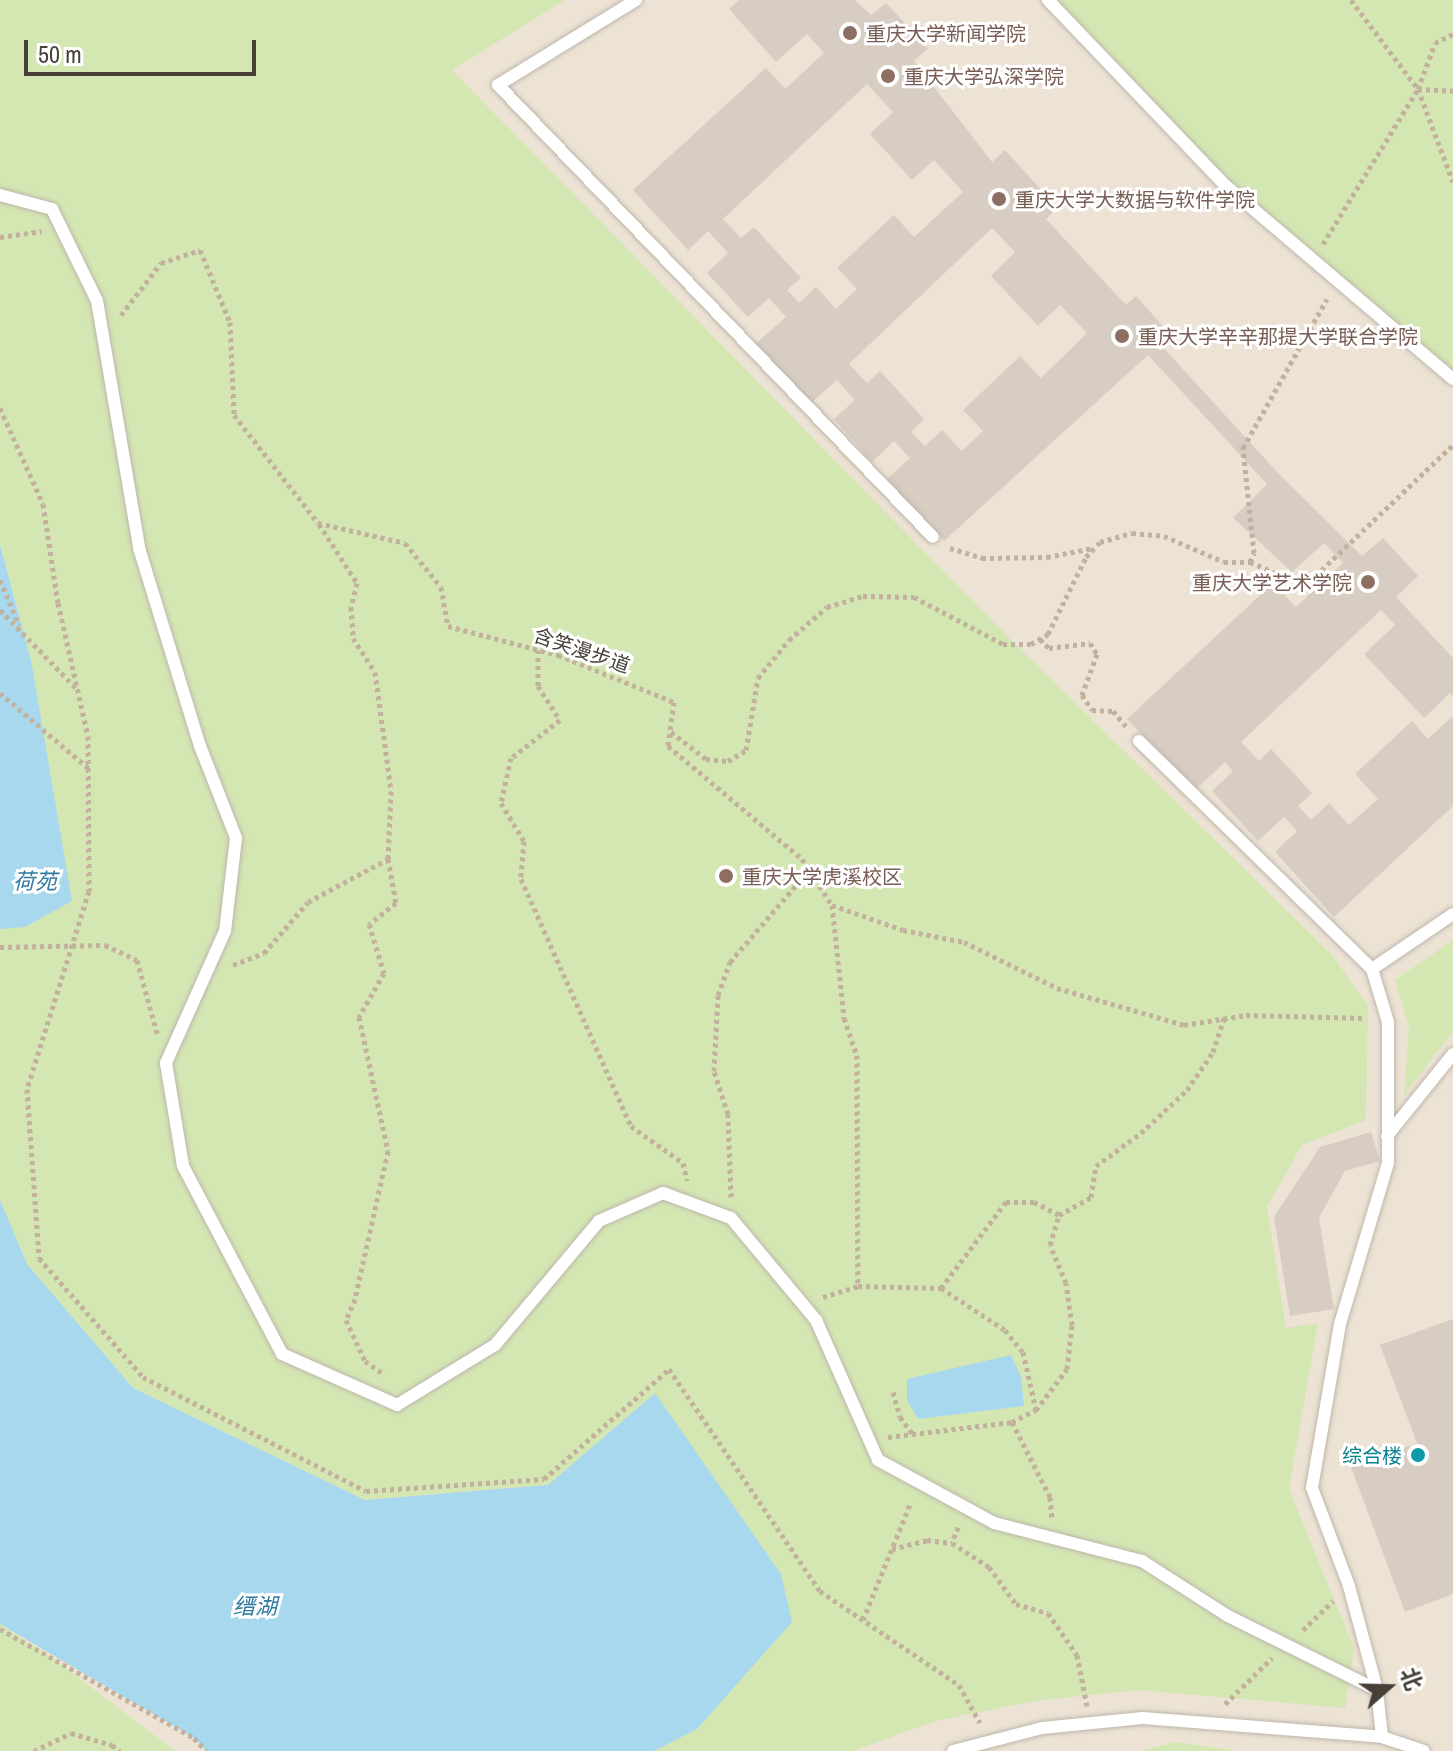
<!DOCTYPE html>
<meta charset="utf-8">
<style>
body{margin:0}
#map{position:relative;width:1453px;height:1751px;overflow:hidden;background:#f4f0e9;font-family:"Archivo Narrow","Noto Sans SC",sans-serif}
div>[style]{position:absolute}
.education>*{inset:0;background:#ece3d4;transform-origin:0 0}
.green>*{inset:0;background:#d4e7b3}
.water>*{inset:0;background:#a8d8ee}
.building>*{inset:0;background:#d8cdc2}
.path>*{height:5px;margin-top:-2.5px;transform-origin:0;background:repeating-linear-gradient(90deg,#c1b19d 0 4px,transparent 0 8px)}
.roads{filter:drop-shadow(0 0 2px #bfb6ac) drop-shadow(0 0 2px #bfb6ac)}
.service>*{height:12px;margin:-6px;padding:0 6px;transform-origin:6px;border-radius:6px;background:#fff}
.dots>*{width:22px;height:22px;translate:-50% -50%;box-sizing:border-box;border:4px solid #fff;border-radius:50%}
span{translate:-50% -50%;white-space:nowrap;text-align:center;line-height:1.15;-webkit-text-stroke:6px #fff;paint-order:stroke}
.education-label{font-size:20px;color:#785e54}
.left{translate:0 -50%;text-align:left}
.right{translate:-100% -50%;text-align:right}
.street-label{font-size:20px;color:#474038}
.culture-label{font-size:20px;color:#0d838f}
.water-label{font-size:22px;color:#307ca0;font-style:italic}
.north{position:absolute;left:1349px;top:1647px;width:80px;height:80px;-webkit-text-stroke:6px #fff;paint-order:stroke;rotate:70deg;font-size:22px;font-weight:700;line-height:32px;text-align:center;color:#474038}
.north::after{content:'';display:block;margin:auto;width:28px;height:36px;background:#474038;clip-path:polygon(50% 0,100% 100%,50% 72%,0 100%)}
.scale{position:absolute;left:24px;top:40px;width:232px;height:36px;box-sizing:border-box;border:4px solid #474038;border-top:0;padding-left:10px;font-size:24px;line-height:28px;white-space:nowrap;color:#474038;-webkit-text-stroke:6px #fff;paint-order:stroke}
</style>
<div id="map">
<div class="education">
<div style="left:0;top:0;width:1453px;height:1751px"></div>
</div>
<div class="green">
<div style="clip-path:polygon(0 0,565px 0,452px 70px,1009px 638px,1332px 955px,1368px 1005px,1366px 1120px,1302px 1145px,1267px 1207px,1286px 1328px,1318px 1323px,1289px 1489px,1354px 1648px,1345px 1708px,1139px 1690px,1034px 1701px,935px 1721px,853px 1751px,654px 1751px,697px 1729px,655px 1393px,548px 1485px,365px 1500px,133px 1388px,27px 1264px,0 1200px,0 929px,31px 660px,0 545px)"></div>
<div style="clip-path:polygon(1048px 0,1453px 0,1453px 379px,1225px 185px)"></div>
<div style="clip-path:polygon(1453px 940px,1453px 1031px,1404px 1095px,1409px 1028px,1395px 980px)"></div>
<div style="clip-path:polygon(0 1624px,51px 1657px,175px 1751px,0 1751px)"></div>
<div style="clip-path:polygon(1177px 1742px,1236px 1751px,1140px 1751px)"></div>
</div>
<div class="water">
<div style="clip-path:polygon(0 545px,31px 660px,72px 901px,25px 927px,0 929px)"></div>
<div style="clip-path:polygon(0 1200px,27px 1264px,133px 1388px,365px 1500px,548px 1485px,655px 1393px,781px 1574px,792px 1622px,697px 1729px,654px 1751px,206px 1751px,194px 1738px,0 1624px)"></div>
<div style="clip-path:polygon(1011px 1355px,1021px 1377px,1024px 1406px,918px 1419px,907px 1400px,907px 1379px)"></div>
</div>
<div class="building">
<div style="clip-path:polygon(evenodd,739px 0,855px 0,871px 15px,886px 3px,928px 48px,914px 61px,992px 162px,1005px 150px,1058px 208px,1046px 219px,1126px 305px,1136px 296px,1170px 334px,1160px 344px,1278px 473px,1362px 556px,1383px 538px,1418px 576px,1396px 597px,1453px 658px,1453px 697px,1450px 693px,1424px 718px,1364px 654px,1395px 625px,1381px 610px,1241px 742px,1259px 761px,1271px 749px,1312px 793px,1298px 806px,1311px 820px,1329px 803px,1349px 825px,1378px 799px,1355px 774px,1412px 721px,1428px 739px,1453px 716px,1453px 806px,1334px 917px,1275px 852px,1297px 831px,1284px 817px,1258px 841px,1212px 791px,1233px 771px,1225px 762px,1194px 791px,1127px 719px,1273px 583px,1296px 607px,1343px 563px,1324px 543px,1292px 572px,1233px 518px,1267px 484px,1148px 355px,944px 541px,887px 479px,910px 458px,894px 441px,872px 462px,834px 419px,855px 400px,837px 380px,810px 404px,755px 344px,786px 317px,769px 298px,748px 317px,707px 273px,728px 253px,708px 231px,688px 250px,633px 190px,766px 68px,785px 89px,824px 53px,807px 34px,776px 62px,729px 9px,739px 0,867px 84px,893px 112px,870px 134px,912px 180px,934px 160px,963px 192px,914px 237px,894px 215px,837px 268px,857px 289px,836px 309px,816px 287px,799px 303px,787px 290px,801px 278px,754px 227px,741px 238px,723px 219px,867px 84px,739px 0,992px 228px,1015px 252px,991px 276px,1038px 326px,1060px 305px,1087px 333px,1041px 378px,1020px 356px,963px 410px,983px 431px,962px 451px,942px 430px,925px 446px,911px 432px,924px 419px,880px 371px,867px 383px,849px 364px,992px 228px)"></div>
<div style="clip-path:polygon(1371px 1132px,1380px 1161px,1345px 1171px,1319px 1218px,1334px 1309px,1290px 1316px,1274px 1217px,1320px 1147px)"></div>
<div style="clip-path:polygon(1453px 1319px,1453px 1594px,1405px 1612px,1351px 1467px,1417px 1443px,1380px 1345px)"></div>
</div>
<div class="path">
<div style="left:1351px;top:0;width:111px;rotate:53deg"></div>
<div style="left:1418px;top:89px;width:99px;rotate:69.4deg"></div>
<div style="left:1418px;top:89px;width:35px;rotate:3deg"></div>
<div style="left:0;top:237px;width:42px;rotate:-8.1deg"></div>
<div style="left:1323px;top:244px;width:182px;rotate:-58.5deg"></div>
<div style="left:1418px;top:89px;width:49px;rotate:-69.7deg"></div>
<div style="left:1435px;top:43px;width:20px;rotate:-27deg"></div>
<div style="left:121px;top:315px;width:66px;rotate:-52.4deg"></div>
<div style="left:161px;top:263px;width:41px;rotate:-18.4deg"></div>
<div style="left:200px;top:250px;width:78px;rotate:67.4deg"></div>
<div style="left:230px;top:322px;width:93px;rotate:87.5deg"></div>
<div style="left:234px;top:415px;width:137px;rotate:52.1deg"></div>
<div style="left:318px;top:523px;width:89px;rotate:12.9deg"></div>
<div style="left:405px;top:543px;width:57px;rotate:50.7deg"></div>
<div style="left:441px;top:587px;width:40px;rotate:80deg"></div>
<div style="left:448px;top:626px;width:114px;rotate:14.8deg"></div>
<div style="left:558px;top:655px;width:125px;rotate:22.1deg"></div>
<div style="left:674px;top:702px;width:44px;rotate:97.8deg"></div>
<div style="left:668px;top:746px;width:175px;rotate:40.1deg"></div>
<div style="left:802px;top:859px;width:55px;rotate:56.9deg"></div>
<div style="left:832px;top:905px;width:114px;rotate:83.9deg"></div>
<div style="left:844px;top:1018px;width:39px;rotate:71deg"></div>
<div style="left:857px;top:1055px;width:231px;rotate:89.8deg"></div>
<div style="left:0;top:408px;width:105px;rotate:65.9deg"></div>
<div style="left:43px;top:504px;width:100px;rotate:81.4deg"></div>
<div style="left:58px;top:603px;width:136px;rotate:77.3deg"></div>
<div style="left:88px;top:736px;width:155px;rotate:89.6deg"></div>
<div style="left:89px;top:891px;width:207px;rotate:107.4deg"></div>
<div style="left:27px;top:1089px;width:169px;rotate:85.9deg"></div>
<div style="left:39px;top:1258px;width:158px;rotate:48.8deg"></div>
<div style="left:143px;top:1377px;width:250px;rotate:27.1deg"></div>
<div style="left:366px;top:1491px;width:178px;rotate:-3.9deg"></div>
<div style="left:544px;top:1479px;width:167px;rotate:-41.3deg"></div>
<div style="left:669px;top:1369px;width:268px;rotate:55.8deg"></div>
<div style="left:820px;top:1591px;width:168px;rotate:34.1deg"></div>
<div style="left:959px;top:1685px;width:43px;rotate:61.1deg"></div>
<div style="left:319px;top:524px;width:70px;rotate:57.2deg"></div>
<div style="left:357px;top:583px;width:25px;rotate:104deg"></div>
<div style="left:351px;top:607px;width:31px;rotate:86deg"></div>
<div style="left:353px;top:638px;width:40px;rotate:57.1deg"></div>
<div style="left:375px;top:672px;width:120px;rotate:82.3deg"></div>
<div style="left:391px;top:791px;width:68px;rotate:92.5deg"></div>
<div style="left:388px;top:859px;width:45px;rotate:79.7deg"></div>
<div style="left:396px;top:903px;width:34px;rotate:142deg"></div>
<div style="left:369px;top:924px;width:51px;rotate:73deg"></div>
<div style="left:384px;top:973px;width:51px;rotate:119.6deg"></div>
<div style="left:359px;top:1017px;width:137px;rotate:77.8deg"></div>
<div style="left:388px;top:1151px;width:152px;rotate:102.6deg"></div>
<div style="left:355px;top:1299px;width:23px;rotate:113deg"></div>
<div style="left:346px;top:1320px;width:45px;rotate:65.1deg"></div>
<div style="left:365px;top:1361px;width:24px;rotate:35deg"></div>
<div style="left:950px;top:548px;width:34px;rotate:17deg"></div>
<div style="left:982px;top:558px;width:65px;rotate:-0.9deg"></div>
<div style="left:1047px;top:557px;width:47px;rotate:-11.1deg"></div>
<div style="left:1250px;top:562px;width:34px;rotate:23deg"></div>
<div style="left:1281px;top:575px;width:30px;rotate:12deg"></div>
<div style="left:1310px;top:581px;width:197px;rotate:-43.6deg"></div>
<div style="left:0;top:580px;width:49px;rotate:67.1deg"></div>
<div style="left:0;top:610px;width:110px;rotate:45.7deg"></div>
<div style="left:1040px;top:639px;width:13px;rotate:45deg"></div>
<div style="left:1049px;top:648px;width:41px;rotate:-7deg"></div>
<div style="left:1090px;top:643px;width:13px;rotate:58deg"></div>
<div style="left:1097px;top:654px;width:44px;rotate:110.1deg"></div>
<div style="left:1082px;top:695px;width:18px;rotate:56deg"></div>
<div style="left:1092px;top:710px;width:21px;rotate:3deg"></div>
<div style="left:1113px;top:711px;width:21px;rotate:49deg"></div>
<div style="left:538px;top:650px;width:36px;rotate:90deg"></div>
<div style="left:538px;top:686px;width:40px;rotate:57.1deg"></div>
<div style="left:560px;top:720px;width:62px;rotate:142.2deg"></div>
<div style="left:511px;top:758px;width:46px;rotate:102.5deg"></div>
<div style="left:501px;top:803px;width:44px;rotate:58.8deg"></div>
<div style="left:524px;top:841px;width:38px;rotate:95deg"></div>
<div style="left:521px;top:879px;width:270px;rotate:66deg"></div>
<div style="left:631px;top:1126px;width:64px;rotate:35.4deg"></div>
<div style="left:683px;top:1163px;width:18px;rotate:77deg"></div>
<div style="left:0;top:693px;width:116px;rotate:40.4deg"></div>
<div style="left:671px;top:732px;width:44px;rotate:37.6deg"></div>
<div style="left:706px;top:759px;width:22px;rotate:5deg"></div>
<div style="left:728px;top:761px;width:21px;rotate:-31deg"></div>
<div style="left:746px;top:750px;width:73px;rotate:-80.5deg"></div>
<div style="left:758px;top:678px;width:49px;rotate:-50.8deg"></div>
<div style="left:789px;top:640px;width:50px;rotate:-41deg"></div>
<div style="left:827px;top:607px;width:38px;rotate:-17deg"></div>
<div style="left:863px;top:596px;width:51px;rotate:1.1deg"></div>
<div style="left:914px;top:597px;width:101px;rotate:27.8deg"></div>
<div style="left:1003px;top:644px;width:28px"></div>
<div style="left:1031px;top:644px;width:20px;rotate:-30deg"></div>
<div style="left:1048px;top:634px;width:86px;rotate:-63.7deg"></div>
<div style="left:1086px;top:557px;width:21px;rotate:-47deg"></div>
<div style="left:1100px;top:542px;width:33px;rotate:-16deg"></div>
<div style="left:1132px;top:533px;width:32px;rotate:5deg"></div>
<div style="left:1164px;top:536px;width:65px;rotate:23.4deg"></div>
<div style="left:1224px;top:562px;width:26px"></div>
<div style="left:1250px;top:562px;width:10px;rotate:-66deg"></div>
<div style="left:1254px;top:553px;width:106px;rotate:-96deg"></div>
<div style="left:1243px;top:448px;width:171px;rotate:-60.6deg"></div>
<div style="left:832px;top:905px;width:75px;rotate:19.4deg"></div>
<div style="left:903px;top:930px;width:62px;rotate:11.1deg"></div>
<div style="left:964px;top:942px;width:104px;rotate:26.3deg"></div>
<div style="left:1057px;top:988px;width:132px;rotate:16.2deg"></div>
<div style="left:1184px;top:1025px;width:63px;rotate:-9.2deg"></div>
<div style="left:1246px;top:1015px;width:119px;rotate:1.4deg"></div>
<div style="left:0;top:947px;width:105px;rotate:-1.1deg"></div>
<div style="left:105px;top:945px;width:35px;rotate:25deg"></div>
<div style="left:137px;top:960px;width:76px;rotate:74.7deg"></div>
<div style="left:233px;top:965px;width:33px;rotate:-21deg"></div>
<div style="left:264px;top:953px;width:67px;rotate:-49.2deg"></div>
<div style="left:308px;top:902px;width:91px;rotate:-28.3deg"></div>
<div style="left:731px;top:1197px;width:83px;rotate:-92.1deg"></div>
<div style="left:728px;top:1114px;width:45px;rotate:-108deg"></div>
<div style="left:714px;top:1071px;width:76px;rotate:-87deg"></div>
<div style="left:718px;top:995px;width:35px;rotate:-70deg"></div>
<div style="left:730px;top:962px;width:121px;rotate:-49.3deg"></div>
<div style="left:941px;top:1288px;width:108px;rotate:-52.9deg"></div>
<div style="left:1006px;top:1202px;width:28px"></div>
<div style="left:1034px;top:1202px;width:28px;rotate:27deg"></div>
<div style="left:823px;top:1297px;width:37px;rotate:-17deg"></div>
<div style="left:858px;top:1286px;width:83px;rotate:1.4deg"></div>
<div style="left:941px;top:1288px;width:77px;rotate:33.3deg"></div>
<div style="left:1005px;top:1330px;width:28px;rotate:51deg"></div>
<div style="left:1023px;top:1352px;width:59px;rotate:77.4deg"></div>
<div style="left:893px;top:1392px;width:26px;rotate:74deg"></div>
<div style="left:900px;top:1417px;width:20px;rotate:53deg"></div>
<div style="left:1012px;top:1422px;width:84px;rotate:63.1deg"></div>
<div style="left:1050px;top:1497px;width:22px;rotate:85deg"></div>
<div style="left:888px;top:1437px;width:125px;rotate:-6.9deg"></div>
<div style="left:1012px;top:1422px;width:27px;rotate:-27deg"></div>
<div style="left:1036px;top:1410px;width:51px;rotate:-52.9deg"></div>
<div style="left:1067px;top:1369px;width:44px;rotate:-83.5deg"></div>
<div style="left:1072px;top:1325px;width:42px;rotate:-98.1deg"></div>
<div style="left:1066px;top:1283px;width:41px;rotate:-112.8deg"></div>
<div style="left:1050px;top:1245px;width:31px;rotate:-73deg"></div>
<div style="left:1059px;top:1215px;width:37px;rotate:-29deg"></div>
<div style="left:1091px;top:1197px;width:31px;rotate:-81deg"></div>
<div style="left:1096px;top:1166px;width:56px;rotate:-36.3deg"></div>
<div style="left:1141px;top:1133px;width:63px;rotate:-43.1deg"></div>
<div style="left:1187px;top:1090px;width:46px;rotate:-55.6deg"></div>
<div style="left:1213px;top:1052px;width:36px;rotate:-72deg"></div>
<div style="left:958px;top:1527px;width:17px;rotate:111deg"></div>
<div style="left:952px;top:1543px;width:44px;rotate:33deg"></div>
<div style="left:989px;top:1567px;width:46px;rotate:53.9deg"></div>
<div style="left:1016px;top:1604px;width:33px;rotate:16deg"></div>
<div style="left:1048px;top:1613px;width:51px;rotate:55.4deg"></div>
<div style="left:1077px;top:1655px;width:52px;rotate:78.9deg"></div>
<div style="left:892px;top:1549px;width:36px;rotate:-14deg"></div>
<div style="left:927px;top:1540px;width:25px;rotate:7deg"></div>
<div style="left:863px;top:1620px;width:127px;rotate:-67.9deg"></div>
<div style="left:0;top:1629px;width:223px;rotate:29.3deg"></div>
<div style="left:194px;top:1738px;width:18px;rotate:47deg"></div>
<div style="left:1303px;top:1630px;width:42px;rotate:-44deg"></div>
<div style="left:1225px;top:1704px;width:66px;rotate:-44.4deg"></div>
<div style="left:34px;top:1751px;width:41px;rotate:-25.9deg"></div>
<div style="left:71px;top:1733px;width:43px;rotate:16.3deg"></div>
<div style="left:112px;top:1745px;width:10px;rotate:37deg"></div>
</div>
<div class="roads">
<div class="service">
<div style="left:636px;top:0;width:162px;rotate:148.4deg"></div>
<div style="left:498px;top:85px;width:627px;rotate:46.1deg"></div>
<div style="left:1048px;top:0;width:256px;rotate:46.3deg"></div>
<div style="left:1225px;top:185px;width:299px;rotate:40.4deg"></div>
<div style="left:0;top:195px;width:54px;rotate:15.1deg"></div>
<div style="left:52px;top:209px;width:102px;rotate:63.9deg"></div>
<div style="left:97px;top:301px;width:251px;rotate:80.3deg"></div>
<div style="left:139px;top:548px;width:207px;rotate:72.9deg"></div>
<div style="left:200px;top:746px;width:99px;rotate:68.6deg"></div>
<div style="left:236px;top:838px;width:94px;rotate:96.7deg"></div>
<div style="left:225px;top:931px;width:145px;rotate:114.1deg"></div>
<div style="left:166px;top:1063px;width:104px;rotate:80.6deg"></div>
<div style="left:183px;top:1166px;width:212px;rotate:62.2deg"></div>
<div style="left:282px;top:1354px;width:126px;rotate:23.9deg"></div>
<div style="left:397px;top:1405px;width:115px;rotate:-31.5deg"></div>
<div style="left:495px;top:1345px;width:162px;rotate:-50deg"></div>
<div style="left:599px;top:1221px;width:70px;rotate:-23.6deg"></div>
<div style="left:663px;top:1193px;width:72px;rotate:20.2deg"></div>
<div style="left:731px;top:1218px;width:133px;rotate:50.2deg"></div>
<div style="left:816px;top:1320px;width:153px;rotate:66.1deg"></div>
<div style="left:878px;top:1460px;width:132px;rotate:28.5deg"></div>
<div style="left:994px;top:1523px;width:153px;rotate:14.4deg"></div>
<div style="left:1142px;top:1561px;width:102px;rotate:32.6deg"></div>
<div style="left:1228px;top:1616px;width:166px;rotate:26.4deg"></div>
<div style="left:1139px;top:741px;width:326px;rotate:44.4deg"></div>
<div style="left:1372px;top:969px;width:55px;rotate:73.2deg"></div>
<div style="left:1388px;top:1022px;width:141px;rotate:90deg"></div>
<div style="left:1388px;top:1163px;width:168px;rotate:106.6deg"></div>
<div style="left:1340px;top:1324px;width:166px;rotate:99.7deg"></div>
<div style="left:1312px;top:1488px;width:105px;rotate:69.3deg"></div>
<div style="left:1349px;top:1586px;width:108px;rotate:74.9deg"></div>
<div style="left:1377px;top:1690px;width:47px;rotate:83.9deg"></div>
<div style="left:1372px;top:969px;width:98px;rotate:-34.2deg"></div>
<div style="left:1387px;top:1136px;width:105px;rotate:-51.2deg"></div>
<div style="left:953px;top:1751px;width:92px;rotate:-14.5deg"></div>
<div style="left:1042px;top:1728px;width:101px;rotate:-5.7deg"></div>
<div style="left:1143px;top:1718px;width:240px;rotate:4.5deg"></div>
<div style="left:1382px;top:1737px;width:44px;rotate:18.4deg"></div>
</div>
</div>
<div class="dots">
<div style="left:850px;top:33px;background:#8d6e63"></div>
<div style="left:888px;top:76px;background:#8d6e63"></div>
<div style="left:999px;top:199px;background:#8d6e63"></div>
<div style="left:1122px;top:336px;background:#8d6e63"></div>
<div style="left:1368px;top:582px;background:#8d6e63"></div>
<div style="left:726px;top:876px;background:#8d6e63"></div>
<div style="left:1418px;top:1455px;background:#0f9aa8"></div>
</div>
<div class="education-label">
<span class="left" style="left:866px;top:33px">重庆大学新闻学院</span>
<span class="left" style="left:904px;top:76px">重庆大学弘深学院</span>
<span class="left" style="left:1015px;top:199px">重庆大学大数据与软件学院</span>
<span class="left" style="left:1138px;top:336px">重庆大学辛辛那提大学联合学院</span>
<span class="right" style="left:1352px;top:582px">重庆大学艺术学院</span>
<span class="left" style="left:742px;top:876px">重庆大学虎溪校区</span>
</div>
<div class="street-label">
<span style="left:582px;top:650px;rotate:19deg">含笑漫步道</span>
</div>
<div class="culture-label">
<span class="right" style="left:1402px;top:1455px">综合楼</span>
</div>
<div class="water-label">
<span style="left:35px;top:882px">荷苑</span>
<span style="left:255px;top:1607px">缙湖</span>
</div>
<div class="north">北</div>
<div class="scale">50 m</div>
</div>
